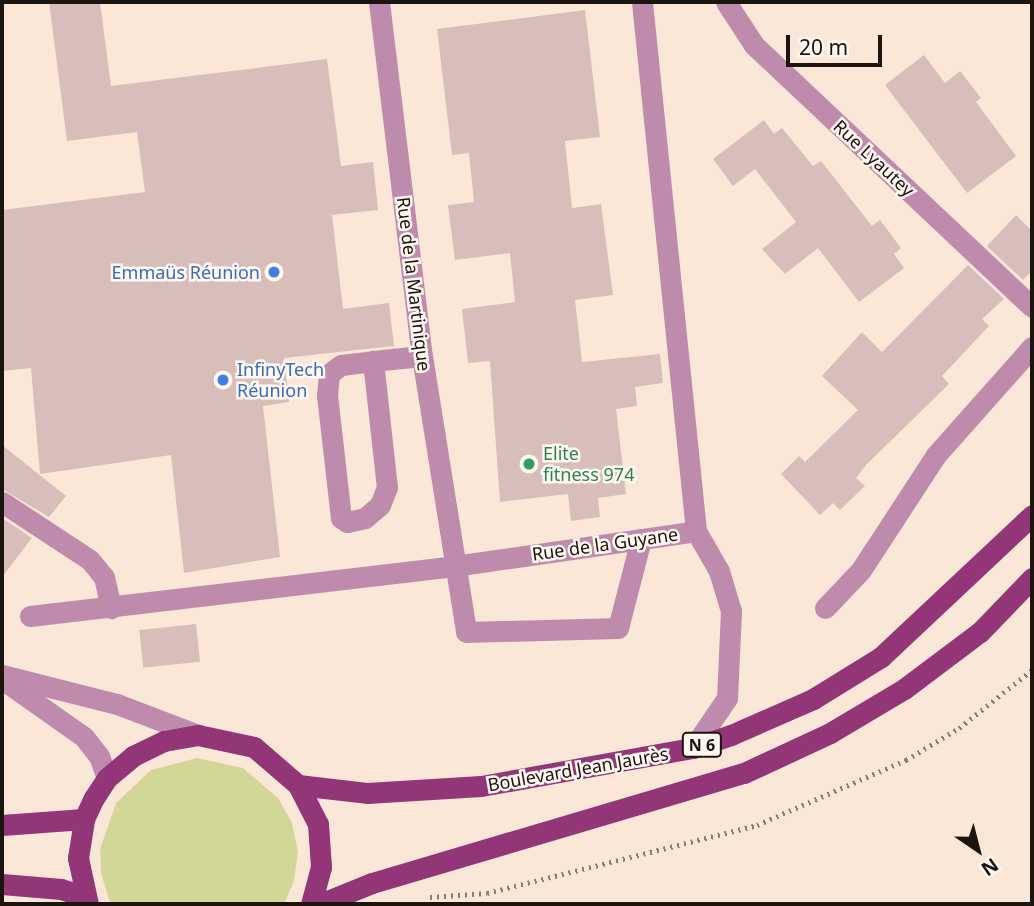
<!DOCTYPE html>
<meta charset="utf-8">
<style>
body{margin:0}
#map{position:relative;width:1034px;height:906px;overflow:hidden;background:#fbe7d7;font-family:"Noto Sans",sans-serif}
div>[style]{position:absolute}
.green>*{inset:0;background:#d2d798}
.building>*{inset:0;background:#d8beba;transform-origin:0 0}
.path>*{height:4.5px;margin-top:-2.25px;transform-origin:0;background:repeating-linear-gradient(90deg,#897c71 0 2px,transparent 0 7px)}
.minor>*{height:21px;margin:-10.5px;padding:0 10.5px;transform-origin:10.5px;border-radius:10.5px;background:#bf8bad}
.major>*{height:21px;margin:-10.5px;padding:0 10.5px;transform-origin:10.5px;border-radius:10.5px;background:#923677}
.dots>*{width:19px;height:19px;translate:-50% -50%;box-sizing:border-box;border:4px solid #fff7f0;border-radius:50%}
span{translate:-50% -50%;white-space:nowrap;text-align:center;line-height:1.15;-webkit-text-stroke:5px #fff7f0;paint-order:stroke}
.shield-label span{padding:2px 5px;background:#fff7f0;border:2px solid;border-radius:5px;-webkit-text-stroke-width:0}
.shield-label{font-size:16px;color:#1c150f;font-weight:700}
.street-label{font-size:18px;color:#1c150f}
.shop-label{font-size:18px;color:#366cbe}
.right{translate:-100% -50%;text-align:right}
.left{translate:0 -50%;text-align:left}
.leisure-label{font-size:18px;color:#27864d}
.frame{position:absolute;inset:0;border:4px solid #1c150f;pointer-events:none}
.north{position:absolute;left:943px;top:815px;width:70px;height:70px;-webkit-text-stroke:5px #fff7f0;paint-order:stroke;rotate:145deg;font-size:19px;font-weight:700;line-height:28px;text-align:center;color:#1c150f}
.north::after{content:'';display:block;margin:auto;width:24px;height:32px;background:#1c150f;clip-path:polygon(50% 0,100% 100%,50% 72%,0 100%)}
.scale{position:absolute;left:786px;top:35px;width:96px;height:32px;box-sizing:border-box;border:4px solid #1c150f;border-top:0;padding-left:9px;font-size:21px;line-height:24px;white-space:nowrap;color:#1c150f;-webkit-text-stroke:5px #fff7f0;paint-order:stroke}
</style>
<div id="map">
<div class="green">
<div style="clip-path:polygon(197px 758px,243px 768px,278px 798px,292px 823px,298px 852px,294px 881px,284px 904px,112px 904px,109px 900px,101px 873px,100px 849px,116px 803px,151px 770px)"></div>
</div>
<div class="building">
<div style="clip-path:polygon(49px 2px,100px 2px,111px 86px,327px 59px,341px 166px,373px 162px,378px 210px,332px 215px,343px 309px,389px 303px,394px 346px,284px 358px,289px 402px,263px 406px,280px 557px,184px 573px,171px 455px,40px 474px,31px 368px,2px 371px,2px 210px,145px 192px,137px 132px,67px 141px)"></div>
<div style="clip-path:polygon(585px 10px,600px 137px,565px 141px,572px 208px,601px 204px,613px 295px,575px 300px,582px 362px,660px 354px,663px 383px,635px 387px,637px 406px,616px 409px,626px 494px,598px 498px,600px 517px,571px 521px,568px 494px,500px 502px,490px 361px,468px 363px,462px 309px,515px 302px,510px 253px,455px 260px,448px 205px,474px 202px,469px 153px,452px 155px,437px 29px)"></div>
<div style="clip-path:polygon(924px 55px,945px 83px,960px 71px,981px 98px,976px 102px,1016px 156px,967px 193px,885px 85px)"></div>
<div style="clip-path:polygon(764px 120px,774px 134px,782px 128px,813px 166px,821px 161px,872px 226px,880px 220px,901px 248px,894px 254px,904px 268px,859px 302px,818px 248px,785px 274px,762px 249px,796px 222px,755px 169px,733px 186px,713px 159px)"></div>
<div style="clip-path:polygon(1016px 215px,1032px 231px,1032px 271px,1023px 280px,987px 246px)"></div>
<div style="clip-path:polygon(968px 265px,1004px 299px,982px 319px,989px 326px,942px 376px,949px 384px,866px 465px,856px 478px,865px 486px,840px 510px,833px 503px,820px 515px,781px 474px,799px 456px,805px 462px,858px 410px,822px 376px,862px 332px,882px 352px)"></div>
<div style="clip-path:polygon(2px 445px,66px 496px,49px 517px,2px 489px)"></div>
<div style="clip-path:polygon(2px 518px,32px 538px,2px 577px)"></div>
<div style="left:196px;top:624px;width:38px;height:57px;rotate:84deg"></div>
</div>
<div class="path">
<div style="left:430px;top:897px;width:57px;rotate:-4deg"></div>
<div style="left:487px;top:893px;width:278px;rotate:-14.1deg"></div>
<div style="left:757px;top:825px;width:163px;rotate:-23.6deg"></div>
<div style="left:906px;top:760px;width:62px;rotate:-31.1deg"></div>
<div style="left:959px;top:728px;width:93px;rotate:-38.5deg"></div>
</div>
<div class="minor">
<div style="left:379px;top:2px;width:357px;rotate:83.1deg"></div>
<div style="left:422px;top:356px;width:279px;rotate:80.9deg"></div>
<div style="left:466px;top:632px;width:152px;rotate:-1.5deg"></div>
<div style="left:618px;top:628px;width:92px;rotate:-75.5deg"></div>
<div style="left:642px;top:2px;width:532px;rotate:84.17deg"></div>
<div style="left:696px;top:531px;width:46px;rotate:60.1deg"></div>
<div style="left:719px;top:571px;width:42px;rotate:73.3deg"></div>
<div style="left:731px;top:611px;width:87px;rotate:92.6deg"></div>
<div style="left:727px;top:698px;width:60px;rotate:124.2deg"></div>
<div style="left:726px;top:2px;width:51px;rotate:56.9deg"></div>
<div style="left:754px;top:45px;width:382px;rotate:43.3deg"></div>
<div style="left:373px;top:361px;width:127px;rotate:83.7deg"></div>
<div style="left:387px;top:487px;width:19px;rotate:111deg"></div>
<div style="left:380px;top:505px;width:20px;rotate:139deg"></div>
<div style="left:365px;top:518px;width:18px;rotate:167deg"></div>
<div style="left:347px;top:522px;width:7px;rotate:-146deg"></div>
<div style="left:341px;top:518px;width:123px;rotate:-96.5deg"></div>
<div style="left:327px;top:396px;width:22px;rotate:-85deg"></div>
<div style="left:329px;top:374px;width:15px;rotate:-37deg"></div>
<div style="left:341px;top:365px;width:32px;rotate:-7deg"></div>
<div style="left:373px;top:361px;width:49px;rotate:-5.8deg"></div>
<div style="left:2px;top:502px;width:105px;rotate:33.4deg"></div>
<div style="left:90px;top:560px;width:22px;rotate:51deg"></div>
<div style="left:104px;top:577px;width:32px;rotate:77deg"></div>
<div style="left:825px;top:608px;width:52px;rotate:-46.5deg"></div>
<div style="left:861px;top:570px;width:137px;rotate:-56.9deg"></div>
<div style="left:936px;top:455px;width:144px;rotate:-48.4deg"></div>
<div style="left:30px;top:616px;width:427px;rotate:-6.7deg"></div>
<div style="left:454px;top:566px;width:245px;rotate:-8.2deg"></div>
<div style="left:2px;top:675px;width:119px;rotate:14.2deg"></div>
<div style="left:117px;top:704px;width:87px;rotate:20.9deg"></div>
<div style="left:6px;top:682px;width:95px;rotate:35.2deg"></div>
<div style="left:84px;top:737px;width:24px;rotate:52deg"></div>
<div style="left:99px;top:756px;width:23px;rotate:70deg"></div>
</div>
<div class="major">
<div style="left:298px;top:785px;width:69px;rotate:6.6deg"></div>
<div style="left:367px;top:793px;width:114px;rotate:-3.5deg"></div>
<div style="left:481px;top:786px;width:215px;rotate:-10.2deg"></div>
<div style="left:693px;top:748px;width:40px;rotate:-18.9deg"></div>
<div style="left:731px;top:735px;width:90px;rotate:-23.7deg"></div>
<div style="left:813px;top:699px;width:80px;rotate:-31.7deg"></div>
<div style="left:881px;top:657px;width:207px;rotate:-43.2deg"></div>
<div style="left:2px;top:825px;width:82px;rotate:-4.2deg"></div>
<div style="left:2px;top:884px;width:59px;rotate:4.8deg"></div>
<div style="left:61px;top:889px;width:25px;rotate:18deg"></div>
<div style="left:88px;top:904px;width:47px;rotate:-102.3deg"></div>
<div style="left:78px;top:858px;width:39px;rotate:-81deg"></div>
<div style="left:84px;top:819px;width:23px;rotate:-65deg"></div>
<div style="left:94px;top:798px;width:24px;rotate:-57deg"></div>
<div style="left:107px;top:778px;width:34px;rotate:-40deg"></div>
<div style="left:133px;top:756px;width:34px;rotate:-26deg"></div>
<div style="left:164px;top:741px;width:35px;rotate:-10deg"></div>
<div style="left:198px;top:735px;width:57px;rotate:12.1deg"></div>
<div style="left:254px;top:747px;width:58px;rotate:40.8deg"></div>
<div style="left:298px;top:785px;width:44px;rotate:62.9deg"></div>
<div style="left:318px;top:824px;width:43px;rotate:86deg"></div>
<div style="left:321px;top:867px;width:38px;rotate:105deg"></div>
<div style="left:320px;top:904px;width:56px;rotate:-22deg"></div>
<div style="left:372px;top:883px;width:388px;rotate:-16.5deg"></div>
<div style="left:744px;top:773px;width:95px;rotate:-24.9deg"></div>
<div style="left:830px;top:733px;width:86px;rotate:-30.7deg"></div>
<div style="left:904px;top:689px;width:95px;rotate:-36.9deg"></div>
<div style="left:980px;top:632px;width:75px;rotate:-46.1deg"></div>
</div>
<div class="dots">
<div style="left:274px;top:272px;background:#3f7fe0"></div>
<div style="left:223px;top:380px;background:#3f7fe0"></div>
<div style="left:529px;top:464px;background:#2e9e5b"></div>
</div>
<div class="shield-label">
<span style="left:702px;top:745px">N 6</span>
</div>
<div class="street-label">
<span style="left:874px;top:158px;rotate:43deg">Rue Lyautey</span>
<span style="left:414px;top:284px;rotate:83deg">Rue de la Martinique</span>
<span style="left:605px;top:544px;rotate:-8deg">Rue de la Guyane</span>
<span style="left:578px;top:769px;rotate:-10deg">Boulevard Jean Jaurès</span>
</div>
<div class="shop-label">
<span class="right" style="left:260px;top:272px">Emmaüs Réunion</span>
<span class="left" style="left:237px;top:380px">InfinyTech<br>Réunion</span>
</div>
<div class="leisure-label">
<span class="left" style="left:543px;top:464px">Elite<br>fitness 974</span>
</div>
<div class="frame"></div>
<div class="north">N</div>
<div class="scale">20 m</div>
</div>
